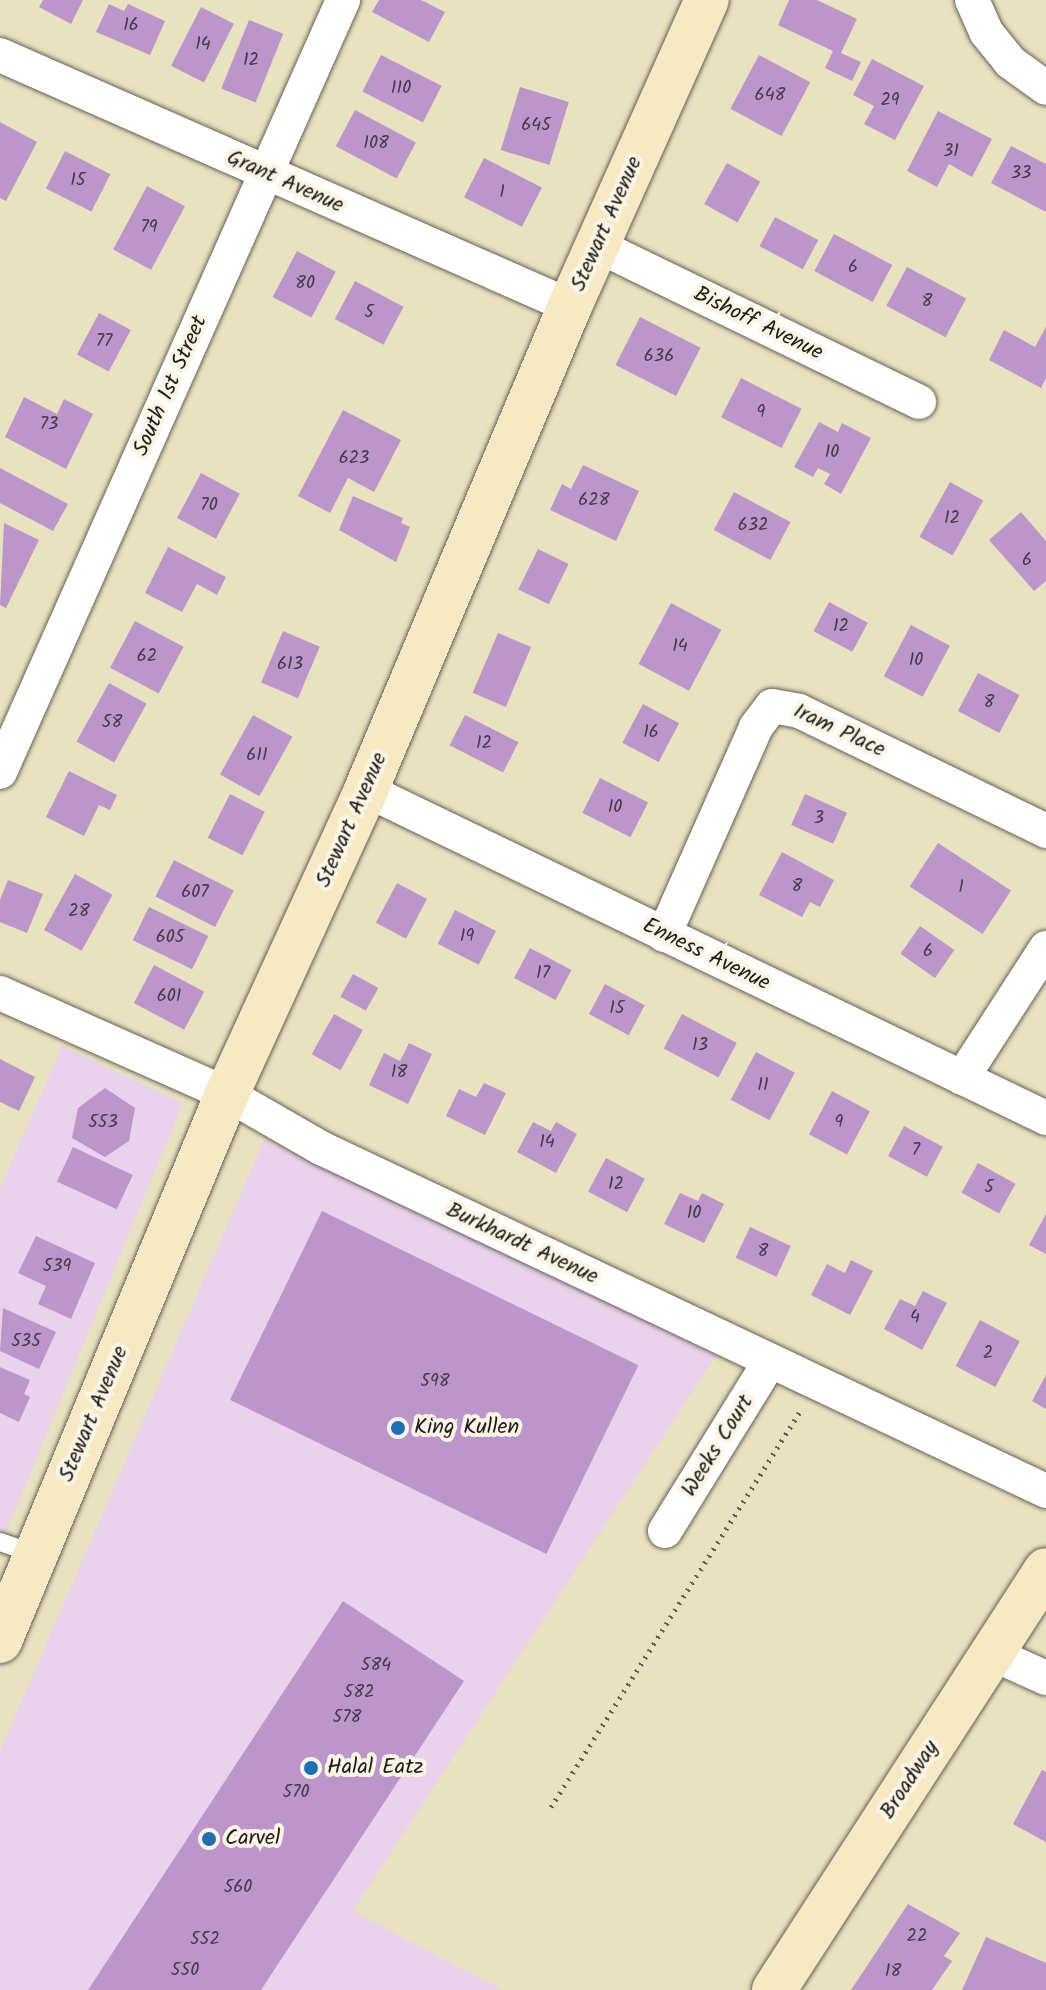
<!DOCTYPE html>
<style>
body{margin:0}
#map{position:relative;width:1046px;height:1990px;overflow:hidden;background:#e9e2c0;font-family:Kalam,sans-serif}
div>[style]{position:absolute}
.built>*{inset:0;background:#ead1ec}
.building>*{inset:0;background:#bc96ca;transform-origin:0 0}
.path>*{height:5px;margin-top:-2.5px;transform-origin:0;background:repeating-linear-gradient(90deg,#646155 0 2px,transparent 0 8px)}
.roads{filter:drop-shadow(0 0 2px #646155) drop-shadow(0 0 2px #646155)}
.lane>*{height:18px;margin:-9px;padding:0 9px;transform-origin:9px;border-radius:9px;background:#fff}
.street>*{height:34px;margin:-17px;padding:0 17px;transform-origin:17px;border-radius:17px;background:#fff}
.secondary>*{height:44px;margin:-22px;padding:0 22px;transform-origin:22px;border-radius:22px;background:#f6e9c3}
.dots>*{width:22px;height:22px;translate:-50% -50%;box-sizing:border-box;border:4px solid #fcf5e5;border-radius:50%}
span{translate:-50% -50%;white-space:nowrap;text-align:center;line-height:1.15;-webkit-text-stroke:8px #fcf5e5;paint-order:stroke}
.number-label{font-size:18px;color:#443a48}
.number-label span{-webkit-text-stroke-width:0}
.street-label{font-size:22px;color:#1c1c1c}
.poi-label{font-size:22px;color:#1c1c1c}
.left{translate:0 -50%;text-align:left}
</style>
<div id="map">
<div class="built">
<div style="clip-path:polygon(62px 1046px,183px 1103px,0 1547px,0 1189px)"></div>
<div style="clip-path:polygon(264px 1140px,719px 1351px,353px 1911px,502px 1990px,0 1990px,0 1751px)"></div>
</div>
<div class="building">
<div style="clip-path:polygon(43px 0,83px 0,71px 24px,39px 7px)"></div>
<div style="clip-path:polygon(379px 0,421px 0,445px 12px,429px 42px,372px 12px)"></div>
<div style="clip-path:polygon(789px 0,817px 0,857px 19px,841px 53px,861px 62px,852px 81px,825px 68px,833px 51px,778px 25px)"></div>
<div style="clip-path:polygon(109px 4px,124px 11px,128px 4px,165px 21px,150px 55px,96px 32px)"></div>
<div style="left:201px;top:7px;width:37px;height:66px;rotate:27deg"></div>
<div style="left:249px;top:20px;width:37px;height:74px;rotate:22deg"></div>
<div style="left:381px;top:55px;width:68px;height:41px;rotate:27deg"></div>
<div style="left:759px;top:55px;width:58px;height:61px;rotate:28deg"></div>
<div style="clip-path:polygon(872px 59px,924px 86px,895px 140px,864px 124px,874px 106px,853px 95px)"></div>
<div style="left:520px;top:87px;width:51px;height:66px;rotate:17deg"></div>
<div style="left:355px;top:110px;width:69px;height:41px;rotate:28deg"></div>
<div style="clip-path:polygon(938px 111px,992px 139px,972px 177px,949px 164px,937px 187px,907px 171px)"></div>
<div style="clip-path:polygon(0 122px,37px 142px,6px 201px,0 198px)"></div>
<div style="clip-path:polygon(1011px 146px,1046px 164px,1046px 212px,991px 183px)"></div>
<div style="left:65px;top:151px;width:51px;height:42px;rotate:27deg"></div>
<div style="left:484px;top:158px;width:65px;height:44px;rotate:27deg"></div>
<div style="left:727px;top:163px;width:38px;height:47px;rotate:29deg"></div>
<div style="left:147px;top:186px;width:43px;height:72px;rotate:28deg"></div>
<div style="left:775px;top:217px;width:49px;height:33px;rotate:28deg"></div>
<div style="left:834px;top:234px;width:66px;height:42px;rotate:28deg"></div>
<div style="left:297px;top:251px;width:44px;height:52px;rotate:28deg"></div>
<div style="left:907px;top:267px;width:67px;height:44px;rotate:28deg"></div>
<div style="left:355px;top:281px;width:55px;height:43px;rotate:28deg"></div>
<div style="left:99px;top:313px;width:36px;height:47px;rotate:28deg"></div>
<div style="left:640px;top:317px;width:68px;height:54px;rotate:27deg"></div>
<div style="clip-path:polygon(1046px 327px,1046px 378px,1041px 388px,989px 360px,1004px 330px,1035px 347px)"></div>
<div style="left:741px;top:378px;width:68px;height:44px;rotate:27deg"></div>
<div style="clip-path:polygon(24px 397px,57px 414px,64px 399px,93px 414px,66px 469px,5px 437px)"></div>
<div style="clip-path:polygon(343px 410px,401px 440px,374px 492px,348px 478px,330px 513px,298px 496px)"></div>
<div style="clip-path:polygon(819px 422px,838px 432px,842px 423px,871px 438px,841px 494px,824px 484px,830px 474px,818px 468px,813px 477px,794px 467px)"></div>
<div style="clip-path:polygon(583px 465px,639px 491px,616px 541px,550px 510px,562px 484px,571px 489px)"></div>
<div style="clip-path:polygon(0 468px,68px 504px,53px 531px,0 503px)"></div>
<div style="left:201px;top:473px;width:44px;height:51px;rotate:28deg"></div>
<div style="left:950px;top:482px;width:38px;height:63px;rotate:29deg"></div>
<div style="left:734px;top:492px;width:64px;height:43px;rotate:28deg"></div>
<div style="clip-path:polygon(353px 496px,403px 518px,401px 523px,410px 527px,396px 562px,339px 530px)"></div>
<div style="clip-path:polygon(1021px 512px,1046px 541px,1046px 581px,1034px 591px,989px 540px)"></div>
<div style="clip-path:polygon(4px 523px,39px 540px,6px 608px,0 605px)"></div>
<div style="clip-path:polygon(168px 547px,226px 577px,217px 595px,197px 584px,182px 612px,145px 593px)"></div>
<div style="left:538px;top:549px;width:34px;height:45px;rotate:26deg"></div>
<div style="left:829px;top:602px;width:44px;height:33px;rotate:28deg"></div>
<div style="left:671px;top:603px;width:57px;height:69px;rotate:28deg"></div>
<div style="left:135px;top:621px;width:55px;height:53px;rotate:28deg"></div>
<div style="left:911px;top:625px;width:44px;height:58px;rotate:28deg"></div>
<div style="left:283px;top:631px;width:40px;height:56px;rotate:23deg"></div>
<div style="left:498px;top:633px;width:36px;height:65px;rotate:23deg"></div>
<div style="left:978px;top:673px;width:47px;height:43px;rotate:28deg"></div>
<div style="left:109px;top:683px;width:43px;height:67px;rotate:29deg"></div>
<div style="left:643px;top:704px;width:41px;height:44px;rotate:28deg"></div>
<div style="left:253px;top:715px;width:45px;height:68px;rotate:29deg"></div>
<div style="left:465px;top:715px;width:60px;height:34px;rotate:27deg"></div>
<div style="clip-path:polygon(69px 771px,117px 795px,110px 810px,99px 805px,84px 836px,46px 817px)"></div>
<div style="left:600px;top:778px;width:54px;height:39px;rotate:27deg"></div>
<div style="left:230px;top:794px;width:39px;height:49px;rotate:27deg"></div>
<div style="left:805px;top:794px;width:46px;height:34px;rotate:24deg"></div>
<div style="left:938px;top:843px;width:87px;height:52px;rotate:33deg"></div>
<div style="clip-path:polygon(782px 852px,834px 880px,820px 907px,810px 902px,802px 917px,759px 895px)"></div>
<div style="left:174px;top:860px;width:67px;height:41px;rotate:27deg"></div>
<div style="left:75px;top:874px;width:43px;height:64px;rotate:29deg"></div>
<div style="clip-path:polygon(8px 880px,43px 894px,27px 933px,0 922px,0 900px)"></div>
<div style="left:397px;top:883px;width:34px;height:45px;rotate:28deg"></div>
<div style="left:149px;top:907px;width:66px;height:37px;rotate:26deg"></div>
<div style="left:455px;top:910px;width:46px;height:38px;rotate:27deg"></div>
<div style="left:920px;top:926px;width:42px;height:34px;rotate:35deg"></div>
<div style="left:530px;top:948px;width:47px;height:34px;rotate:28deg"></div>
<div style="left:154px;top:965px;width:57px;height:43px;rotate:28deg"></div>
<div style="left:353px;top:974px;width:29px;height:26px;rotate:29deg"></div>
<div style="left:605px;top:984px;width:45px;height:34px;rotate:28deg"></div>
<div style="left:334px;top:1014px;width:33px;height:46px;rotate:29deg"></div>
<div style="left:682px;top:1014px;width:62px;height:39px;rotate:28deg"></div>
<div style="clip-path:polygon(409px 1043px,432px 1054px,408px 1104px,369px 1085px,384px 1053px,400px 1061px)"></div>
<div style="left:756px;top:1052px;width:44px;height:54px;rotate:28deg"></div>
<div style="clip-path:polygon(0 1059px,35px 1077px,19px 1111px,0 1102px)"></div>
<div style="clip-path:polygon(484px 1083px,506px 1093px,485px 1135px,446px 1116px,459px 1089px,476px 1097px)"></div>
<div style="clip-path:polygon(105px 1088px,135px 1108px,129px 1141px,105px 1157px,72px 1138px,78px 1108px)"></div>
<div style="left:832px;top:1091px;width:43px;height:49px;rotate:28deg"></div>
<div style="clip-path:polygon(533px 1122px,551px 1131px,556px 1122px,577px 1134px,556px 1173px,517px 1152px)"></div>
<div style="left:904px;top:1126px;width:44px;height:34px;rotate:28deg"></div>
<div style="left:73px;top:1147px;width:66px;height:38px;rotate:25deg"></div>
<div style="left:606px;top:1158px;width:44px;height:38px;rotate:28deg"></div>
<div style="left:978px;top:1163px;width:43px;height:34px;rotate:29deg"></div>
<div style="clip-path:polygon(680px 1193px,698px 1201px,702px 1193px,724px 1204px,704px 1243px,664px 1224px)"></div>
<div style="left:322px;top:1211px;width:352px;height:210px;rotate:26deg"></div>
<div style="clip-path:polygon(1046px 1214px,1046px 1254px,1029px 1245px)"></div>
<div style="left:750px;top:1227px;width:45px;height:34px;rotate:25deg"></div>
<div style="clip-path:polygon(36px 1236px,95px 1263px,71px 1319px,38px 1304px,46px 1286px,18px 1273px)"></div>
<div style="clip-path:polygon(851px 1260px,873px 1271px,850px 1315px,811px 1295px,827px 1264px,845px 1273px)"></div>
<div style="clip-path:polygon(923px 1291px,947px 1303px,922px 1350px,884px 1329px,900px 1299px,915px 1306px)"></div>
<div style="clip-path:polygon(3px 1308px,56px 1332px,39px 1369px,0 1351px)"></div>
<div style="left:980px;top:1320px;width:45px;height:52px;rotate:28deg"></div>
<div style="clip-path:polygon(0 1367px,30px 1380px,24px 1394px,30px 1397px,19px 1422px,0 1413px)"></div>
<div style="clip-path:polygon(1046px 1375px,1046px 1409px,1032px 1401px)"></div>
<div style="clip-path:polygon(343px 1601px,464px 1681px,261px 1990px,88px 1990px)"></div>
<div style="clip-path:polygon(1042px 1770px,1046px 1772px,1046px 1842px,1013px 1824px)"></div>
<div style="clip-path:polygon(908px 1904px,960px 1933px,944px 1956px,952px 1961px,932px 1990px,851px 1990px)"></div>
<div style="clip-path:polygon(986px 1937px,1046px 1963px,1046px 1990px,962px 1990px)"></div>
</div>
<div class="path">
<div style="left:551px;top:1807px;width:471px;rotate:-57.8deg"></div>
</div>
<div class="roads">
<div class="lane">
<div style="left:0;top:1542px;width:37px;rotate:19deg"></div>
</div>
<div class="street">
<div style="left:972px;top:0;width:35px;rotate:66deg"></div>
<div style="left:986px;top:32px;width:38px;rotate:51deg"></div>
<div style="left:1010px;top:62px;width:44px;rotate:35.8deg"></div>
<div style="left:0;top:55px;width:623px;rotate:23.77deg"></div>
<div style="left:598px;top:246px;width:357px;rotate:25.9deg"></div>
<div style="left:0;top:772px;width:845px;rotate:-66.04deg"></div>
<div style="left:366px;top:790px;width:755px;rotate:25.75deg"></div>
<div style="left:664px;top:935px;width:227px;rotate:-66.1deg"></div>
<div style="left:756px;top:727px;width:26px;rotate:-53deg"></div>
<div style="left:772px;top:706px;width:27px;rotate:10deg"></div>
<div style="left:799px;top:711px;width:275px;rotate:25.9deg"></div>
<div style="left:0;top:993px;width:248px;rotate:24deg"></div>
<div style="left:227px;top:1094px;width:108px;rotate:29.9deg"></div>
<div style="left:321px;top:1148px;width:802px;rotate:25.32deg"></div>
<div style="left:962px;top:1078px;width:155px;rotate:-57.1deg"></div>
<div style="left:665px;top:1531px;width:200px;rotate:-58.3deg"></div>
<div style="left:993px;top:1654px;width:58px;rotate:24.4deg"></div>
</div>
<div class="secondary">
<div style="left:0;top:1641px;width:592px;rotate:-67.46deg"></div>
<div style="left:227px;top:1094px;width:334px;rotate:-65.4deg"></div>
<div style="left:366px;top:790px;width:525px;rotate:-67.15deg"></div>
<div style="left:570px;top:306px;width:335px;rotate:-65.9deg"></div>
<div style="left:774px;top:1990px;width:500px;rotate:-57.07deg"></div>
</div>
</div>
<div class="dots">
<div style="left:398px;top:1428px;background:#1f6fb2"></div>
<div style="left:311px;top:1768px;background:#1f6fb2"></div>
<div style="left:209px;top:1839px;background:#1f6fb2"></div>
</div>
<div class="number-label">
<span style="left:131px;top:26px">16</span>
<span style="left:203px;top:45px">14</span>
<span style="left:251px;top:61px">12</span>
<span style="left:401px;top:89px">110</span>
<span style="left:770px;top:96px">648</span>
<span style="left:890px;top:101px">29</span>
<span style="left:536px;top:126px">645</span>
<span style="left:376px;top:144px">108</span>
<span style="left:951px;top:152px">31</span>
<span style="left:1021px;top:174px">33</span>
<span style="left:78px;top:181px">15</span>
<span style="left:502px;top:193px">1</span>
<span style="left:149px;top:228px">79</span>
<span style="left:853px;top:268px">6</span>
<span style="left:305px;top:284px">80</span>
<span style="left:927px;top:302px">8</span>
<span style="left:369px;top:313px">5</span>
<span style="left:104px;top:342px">77</span>
<span style="left:659px;top:357px">636</span>
<span style="left:761px;top:413px">9</span>
<span style="left:49px;top:425px">73</span>
<span style="left:832px;top:453px">10</span>
<span style="left:354px;top:459px">623</span>
<span style="left:594px;top:501px">628</span>
<span style="left:209px;top:506px">70</span>
<span style="left:952px;top:519px">12</span>
<span style="left:753px;top:526px">632</span>
<span style="left:1027px;top:561px">6</span>
<span style="left:841px;top:627px">12</span>
<span style="left:680px;top:647px">14</span>
<span style="left:147px;top:657px">62</span>
<span style="left:916px;top:661px">10</span>
<span style="left:290px;top:665px">613</span>
<span style="left:989px;top:703px">8</span>
<span style="left:112px;top:723px">58</span>
<span style="left:651px;top:733px">16</span>
<span style="left:484px;top:744px">12</span>
<span style="left:257px;top:756px">611</span>
<span style="left:615px;top:808px">10</span>
<span style="left:819px;top:819px">3</span>
<span style="left:797px;top:887px">8</span>
<span style="left:961px;top:888px">1</span>
<span style="left:195px;top:893px">607</span>
<span style="left:79px;top:912px">28</span>
<span style="left:467px;top:937px">19</span>
<span style="left:170px;top:938px">605</span>
<span style="left:928px;top:952px">6</span>
<span style="left:543px;top:974px">17</span>
<span style="left:169px;top:997px">601</span>
<span style="left:617px;top:1009px">15</span>
<span style="left:700px;top:1046px">13</span>
<span style="left:399px;top:1073px">18</span>
<span style="left:763px;top:1086px">11</span>
<span style="left:103px;top:1123px">553</span>
<span style="left:839px;top:1123px">9</span>
<span style="left:547px;top:1143px">14</span>
<span style="left:916px;top:1151px">7</span>
<span style="left:616px;top:1185px">12</span>
<span style="left:989px;top:1188px">5</span>
<span style="left:694px;top:1214px">10</span>
<span style="left:763px;top:1252px">8</span>
<span style="left:57px;top:1267px">539</span>
<span style="left:915px;top:1318px">4</span>
<span style="left:26px;top:1342px">535</span>
<span style="left:988px;top:1354px">2</span>
<span style="left:435px;top:1382px">598</span>
<span style="left:376px;top:1666px">584</span>
<span style="left:359px;top:1693px">582</span>
<span style="left:347px;top:1718px">578</span>
<span style="left:296px;top:1793px">570</span>
<span style="left:238px;top:1888px">560</span>
<span style="left:917px;top:1937px">22</span>
<span style="left:205px;top:1940px">552</span>
<span style="left:185px;top:1971px">550</span>
<span style="left:893px;top:1972px">18</span>
</div>
<div class="street-label">
<span style="left:285px;top:182px;rotate:24deg">Grant Avenue</span>
<span style="left:607px;top:224px;rotate:-66deg">Stewart Avenue</span>
<span style="left:758px;top:324px;rotate:26deg">Bishoff Avenue</span>
<span style="left:171px;top:386px;rotate:-66deg">South 1st Street</span>
<span style="left:839px;top:731px;rotate:25deg">Iram Place</span>
<span style="left:352px;top:820px;rotate:-66deg">Stewart Avenue</span>
<span style="left:706px;top:955px;rotate:26deg">Enness Avenue</span>
<span style="left:522px;top:1244px;rotate:25deg">Burkhardt Avenue</span>
<span style="left:94px;top:1414px;rotate:-67deg">Stewart Avenue</span>
<span style="left:718px;top:1446px;rotate:-58deg">Weeks Court</span>
<span style="left:910px;top:1780px;rotate:-57deg">Broadway</span>
</div>
<div class="poi-label">
<span class="left" style="left:414px;top:1428px">King Kullen</span>
<span class="left" style="left:327px;top:1768px">Halal Eatz</span>
<span class="left" style="left:225px;top:1839px">Carvel</span>
</div>
</div>
